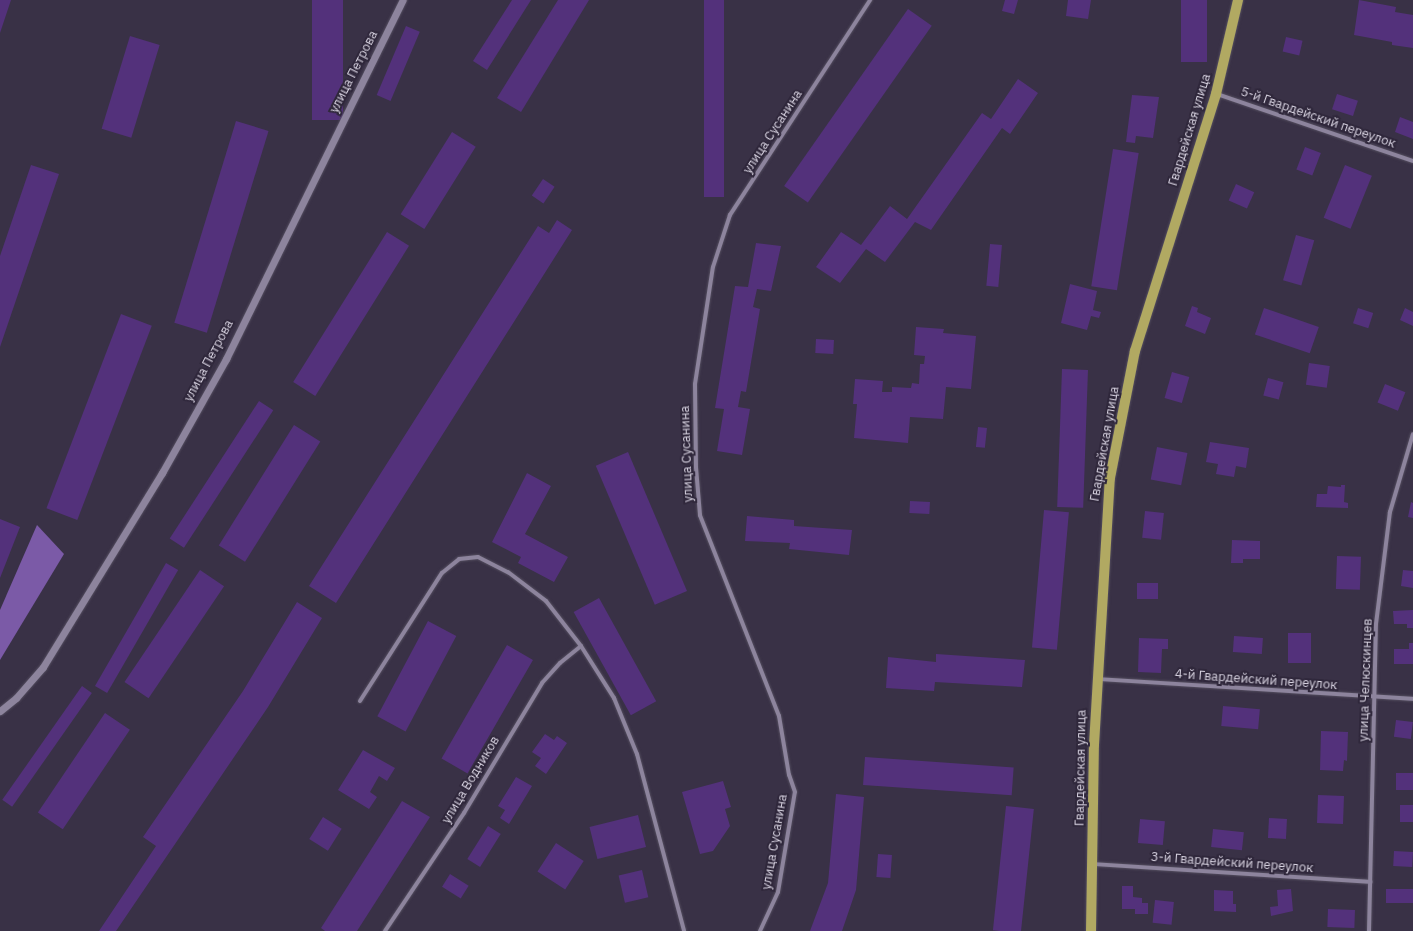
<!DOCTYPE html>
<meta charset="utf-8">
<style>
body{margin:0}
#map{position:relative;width:1413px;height:931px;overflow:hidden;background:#393146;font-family:"IBM Plex Sans",sans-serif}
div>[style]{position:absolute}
.forest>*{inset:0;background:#7b5aa7}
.building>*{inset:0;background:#53317b;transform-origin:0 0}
.roads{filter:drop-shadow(0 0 1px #544e5f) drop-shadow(0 0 1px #544e5f)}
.minor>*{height:4px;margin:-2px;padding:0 2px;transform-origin:2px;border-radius:2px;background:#8d849d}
.tertiary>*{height:7px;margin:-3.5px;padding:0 3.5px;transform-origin:3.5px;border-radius:3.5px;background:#8d849d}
.primary>*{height:10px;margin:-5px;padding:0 5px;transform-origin:5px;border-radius:5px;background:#b1a962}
span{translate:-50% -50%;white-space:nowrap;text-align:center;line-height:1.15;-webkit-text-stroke:4px #2f273b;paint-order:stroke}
.street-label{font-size:13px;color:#dad5e3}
</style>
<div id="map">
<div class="forest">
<div style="clip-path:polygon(37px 525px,64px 554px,0 660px,0 610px)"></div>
</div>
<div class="building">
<div style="clip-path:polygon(0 0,11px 0,0 33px)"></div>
<div style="left:312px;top:0;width:31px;height:120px"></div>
<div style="clip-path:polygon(512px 0,531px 0,487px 70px,473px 61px)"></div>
<div style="clip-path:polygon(558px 0,589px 0,521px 112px,497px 98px)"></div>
<div style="left:704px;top:0;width:20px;height:197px"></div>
<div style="clip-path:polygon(1005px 0,1018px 0,1014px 14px,1002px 11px)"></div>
<div style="clip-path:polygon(1068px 0,1091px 0,1088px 19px,1066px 16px)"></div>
<div style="left:1181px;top:0;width:26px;height:62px"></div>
<div style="clip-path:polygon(1359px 0,1396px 7px,1395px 12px,1413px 15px,1413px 48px,1392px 45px,1392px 42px,1354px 35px)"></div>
<div style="left:908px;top:9px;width:29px;height:216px;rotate:35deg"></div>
<div style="left:406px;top:26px;width:15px;height:75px;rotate:23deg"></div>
<div style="left:130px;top:36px;width:31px;height:97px;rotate:17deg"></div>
<div style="left:1286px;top:37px;width:17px;height:15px;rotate:13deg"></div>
<div style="clip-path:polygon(1018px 79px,1038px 93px,1010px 134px,1002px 128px,931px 230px,915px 222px,885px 262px,866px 249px,840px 283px,816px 267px,841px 232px,861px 245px,890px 206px,907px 219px,982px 113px,991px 119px)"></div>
<div style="left:1337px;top:94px;width:22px;height:16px;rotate:18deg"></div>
<div style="clip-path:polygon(1132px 95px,1159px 97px,1153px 138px,1136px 136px,1135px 143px,1126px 142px)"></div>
<div style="clip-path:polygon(1400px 117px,1413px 122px,1413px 139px,1395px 132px)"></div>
<div style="left:236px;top:121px;width:34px;height:211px;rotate:17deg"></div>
<div style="left:452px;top:132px;width:28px;height:97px;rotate:32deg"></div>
<div style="left:1305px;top:147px;width:17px;height:24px;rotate:21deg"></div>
<div style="left:1113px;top:149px;width:26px;height:139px;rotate:9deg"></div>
<div style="clip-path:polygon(31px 165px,59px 174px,0 347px,0 256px)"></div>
<div style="left:1345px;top:165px;width:29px;height:57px;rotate:22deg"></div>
<div style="left:543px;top:179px;width:14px;height:20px;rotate:34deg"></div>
<div style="left:1236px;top:184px;width:20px;height:18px;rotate:24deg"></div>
<div style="clip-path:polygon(557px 220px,572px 230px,336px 603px,309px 586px,538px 226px,549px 233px)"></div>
<div style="left:387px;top:232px;width:26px;height:177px;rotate:32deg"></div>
<div style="left:1296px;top:235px;width:19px;height:47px;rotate:16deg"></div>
<div style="clip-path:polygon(756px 243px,781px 246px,771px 291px,757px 289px,753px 307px,760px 309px,746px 392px,741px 391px,738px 407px,750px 409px,742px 455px,717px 451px,724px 409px,715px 408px,735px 286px,748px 287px)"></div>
<div style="left:990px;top:244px;width:12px;height:42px;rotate:5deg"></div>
<div style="clip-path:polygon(1070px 284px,1097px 291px,1093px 310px,1101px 312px,1099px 318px,1091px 316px,1087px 330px,1061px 323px)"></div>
<div style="clip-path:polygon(1192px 306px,1198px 308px,1197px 312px,1211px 318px,1205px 334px,1185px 326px)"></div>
<div style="left:1264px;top:308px;width:58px;height:28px;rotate:19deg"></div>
<div style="left:1358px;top:308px;width:16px;height:16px;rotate:18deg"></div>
<div style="clip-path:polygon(1405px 308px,1413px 312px,1413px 326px,1400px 320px)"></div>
<div style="left:121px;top:314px;width:33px;height:208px;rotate:21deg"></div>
<div style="clip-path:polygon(916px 327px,944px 329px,943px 333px,976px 336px,971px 389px,946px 387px,943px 419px,910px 417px,908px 443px,854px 438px,857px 404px,853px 404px,855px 379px,883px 381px,882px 392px,892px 392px,892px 387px,911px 388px,912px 383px,919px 384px,920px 364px,924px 364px,925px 356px,914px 355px)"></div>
<div style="left:816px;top:339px;width:18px;height:14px;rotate:3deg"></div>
<div style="left:1309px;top:363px;width:21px;height:22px;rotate:8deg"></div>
<div style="left:1062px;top:369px;width:26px;height:138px;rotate:2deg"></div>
<div style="left:1172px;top:372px;width:18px;height:27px;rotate:16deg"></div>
<div style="left:1268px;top:378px;width:16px;height:18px;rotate:15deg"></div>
<div style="left:1385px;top:384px;width:22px;height:20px;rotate:22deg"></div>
<div style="left:259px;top:401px;width:17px;height:164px;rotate:33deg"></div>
<div style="left:294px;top:425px;width:31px;height:142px;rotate:32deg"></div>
<div style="left:978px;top:427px;width:9px;height:20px;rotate:6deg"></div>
<div style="clip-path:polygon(1210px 442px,1249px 448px,1246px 468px,1236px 466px,1234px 477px,1216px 474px,1218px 464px,1206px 462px)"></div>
<div style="left:1157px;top:447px;width:31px;height:33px;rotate:11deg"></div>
<div style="left:628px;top:452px;width:151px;height:35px;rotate:67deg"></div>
<div style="clip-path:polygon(527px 473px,551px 486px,525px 534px,568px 557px,554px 582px,518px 563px,521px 557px,492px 542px)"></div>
<div style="clip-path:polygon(1341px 485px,1345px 485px,1344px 502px,1348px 503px,1348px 508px,1316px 507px,1317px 494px,1327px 494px,1328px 486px,1341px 487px)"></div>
<div style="left:910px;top:501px;width:20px;height:12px;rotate:3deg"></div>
<div style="clip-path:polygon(1411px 502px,1413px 503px,1413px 518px,1408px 517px)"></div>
<div style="left:1044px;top:510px;width:25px;height:138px;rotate:5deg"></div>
<div style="left:1145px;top:511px;width:19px;height:27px;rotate:6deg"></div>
<div style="clip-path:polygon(747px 516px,794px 520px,794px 526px,852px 530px,849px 555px,789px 549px,790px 543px,745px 541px)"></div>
<div style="clip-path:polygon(0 519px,20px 527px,0 578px)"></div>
<div style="clip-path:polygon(1232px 540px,1260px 541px,1260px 559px,1243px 559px,1243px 563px,1231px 563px)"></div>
<div style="left:1337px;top:556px;width:24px;height:33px;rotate:2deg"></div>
<div style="left:166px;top:563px;width:14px;height:142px;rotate:30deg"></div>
<div style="left:200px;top:570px;width:29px;height:135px;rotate:34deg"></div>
<div style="clip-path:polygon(1403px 570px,1413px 571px,1413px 588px,1401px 586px)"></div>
<div style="left:1137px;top:583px;width:21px;height:16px"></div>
<div style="left:599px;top:598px;width:118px;height:29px;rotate:61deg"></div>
<div style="clip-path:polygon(297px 602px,322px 618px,268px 707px,116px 931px,99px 931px,156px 846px,143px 837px,243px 691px)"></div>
<div style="clip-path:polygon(1413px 610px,1413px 628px,1407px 628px,1407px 624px,1394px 624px,1393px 611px)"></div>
<div style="left:428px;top:621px;width:32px;height:108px;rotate:28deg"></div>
<div style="left:1288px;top:633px;width:23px;height:30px"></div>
<div style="left:1234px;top:636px;width:29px;height:16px;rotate:4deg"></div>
<div style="clip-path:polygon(1139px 638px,1168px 639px,1168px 649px,1162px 649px,1161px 673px,1138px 672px)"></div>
<div style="clip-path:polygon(1409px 643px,1413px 643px,1413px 664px,1394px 664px,1394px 649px,1409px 649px)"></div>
<div style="left:507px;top:645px;width:30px;height:131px;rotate:30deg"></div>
<div style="clip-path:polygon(936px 654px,1025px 660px,1022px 687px,935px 682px,934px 691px,886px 688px,888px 657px,936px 662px)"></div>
<div style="left:82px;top:686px;width:12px;height:139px;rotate:35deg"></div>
<div style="left:1223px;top:706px;width:37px;height:20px;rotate:5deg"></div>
<div style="left:105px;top:713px;width:30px;height:120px;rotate:34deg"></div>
<div style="left:1396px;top:720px;width:17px;height:17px;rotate:7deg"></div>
<div style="clip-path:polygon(1321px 731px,1348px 732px,1347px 761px,1344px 760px,1343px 771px,1320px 770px)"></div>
<div style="clip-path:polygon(545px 734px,554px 740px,557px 736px,567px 743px,546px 774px,535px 766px,541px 758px,532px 752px)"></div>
<div style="clip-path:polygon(363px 750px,395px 768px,387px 781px,379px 776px,370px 792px,377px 797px,369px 809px,338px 790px)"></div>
<div style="left:865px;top:757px;width:149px;height:28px;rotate:4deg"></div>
<div style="left:1396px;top:773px;width:17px;height:17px"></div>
<div style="clip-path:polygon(516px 777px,532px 786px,509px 824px,500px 818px,505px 810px,498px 806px)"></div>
<div style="clip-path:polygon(723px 781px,731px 807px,725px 809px,730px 826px,713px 851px,700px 854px,682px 792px)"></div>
<div style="clip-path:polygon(836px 794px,864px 797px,856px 890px,842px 931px,810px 931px,828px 883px)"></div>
<div style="left:1318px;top:795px;width:26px;height:28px;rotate:2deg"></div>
<div style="clip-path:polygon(402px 801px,430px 817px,357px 931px,325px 931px,321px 928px)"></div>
<div style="left:1400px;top:805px;width:13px;height:17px"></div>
<div style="left:1006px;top:806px;width:28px;height:125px;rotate:6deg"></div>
<div style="left:638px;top:815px;width:33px;height:50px;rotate:76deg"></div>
<div style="left:323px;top:817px;width:22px;height:26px;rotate:32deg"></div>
<div style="left:1269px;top:818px;width:18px;height:20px;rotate:3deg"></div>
<div style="left:1140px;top:819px;width:25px;height:24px;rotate:5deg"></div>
<div style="left:488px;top:826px;width:15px;height:39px;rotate:32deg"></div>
<div style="left:1213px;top:829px;width:31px;height:18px;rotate:6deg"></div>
<div style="left:556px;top:843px;width:33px;height:34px;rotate:33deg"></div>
<div style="left:1394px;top:851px;width:19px;height:15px;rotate:3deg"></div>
<div style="left:878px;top:854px;width:14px;height:23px;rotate:4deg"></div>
<div style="left:642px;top:870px;width:28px;height:24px;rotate:77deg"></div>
<div style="left:450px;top:874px;width:22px;height:15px;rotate:32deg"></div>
<div style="clip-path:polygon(1122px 886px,1133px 886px,1133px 897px,1142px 898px,1142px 903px,1148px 903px,1148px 914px,1135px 914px,1135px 909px,1122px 909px)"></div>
<div style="clip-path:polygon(1291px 889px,1293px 911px,1271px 916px,1270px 907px,1278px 906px,1277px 890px)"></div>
<div style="left:1386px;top:889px;width:27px;height:14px"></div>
<div style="clip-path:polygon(1214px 890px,1233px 891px,1233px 904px,1236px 904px,1236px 912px,1214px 911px)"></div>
<div style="left:1155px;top:900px;width:19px;height:23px;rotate:6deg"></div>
<div style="left:1328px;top:909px;width:27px;height:18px;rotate:2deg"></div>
</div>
<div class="roads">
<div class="minor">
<div style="left:1217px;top:94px;width:207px;rotate:18.9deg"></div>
<div style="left:1098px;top:679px;width:316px;rotate:3.6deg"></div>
<div style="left:360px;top:701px;width:152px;rotate:-57.4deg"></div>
<div style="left:442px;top:573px;width:22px;rotate:-39deg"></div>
<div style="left:459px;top:559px;width:19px;rotate:-6deg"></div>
<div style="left:478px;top:557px;width:34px;rotate:27deg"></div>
<div style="left:508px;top:572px;width:48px;rotate:37.3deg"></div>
<div style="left:546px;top:601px;width:57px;rotate:52.1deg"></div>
<div style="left:581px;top:646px;width:62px;rotate:57.6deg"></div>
<div style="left:614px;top:698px;width:61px;rotate:67.7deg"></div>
<div style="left:637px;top:754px;width:183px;rotate:75.1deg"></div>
<div style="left:1093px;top:864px;width:278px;rotate:3.7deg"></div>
<div style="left:385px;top:931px;width:142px;rotate:-56.2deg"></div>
<div style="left:464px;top:813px;width:152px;rotate:-59deg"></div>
<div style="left:542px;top:683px;width:27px;rotate:-48deg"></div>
<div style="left:560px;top:663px;width:27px;rotate:-39deg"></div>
<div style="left:760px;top:931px;width:43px;rotate:-65.2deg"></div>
<div style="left:778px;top:892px;width:101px;rotate:-80.4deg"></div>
<div style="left:795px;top:792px;width:18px;rotate:-109deg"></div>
<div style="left:789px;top:775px;width:60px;rotate:-99.6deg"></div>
<div style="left:779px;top:716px;width:216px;rotate:-111.5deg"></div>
<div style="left:700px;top:515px;width:48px;rotate:-94.8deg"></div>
<div style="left:696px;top:467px;width:83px;rotate:-90.7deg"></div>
<div style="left:695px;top:384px;width:118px;rotate:-81.3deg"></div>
<div style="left:713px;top:267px;width:55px;rotate:-71.9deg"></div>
<div style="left:730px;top:215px;width:257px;rotate:-56.9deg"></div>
<div style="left:1369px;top:931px;width:307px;rotate:-88.7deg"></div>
<div style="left:1376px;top:624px;width:113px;rotate:-82.9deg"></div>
<div style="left:1390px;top:512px;width:81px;rotate:-73.6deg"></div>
</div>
<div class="tertiary">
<div style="left:0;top:711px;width:21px;rotate:-39deg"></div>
<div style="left:16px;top:698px;width:41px;rotate:-48.9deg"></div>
<div style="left:43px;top:667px;width:228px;rotate:-58.5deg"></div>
<div style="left:162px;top:473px;width:131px;rotate:-60.7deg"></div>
<div style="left:226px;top:359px;width:400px;rotate:-63.8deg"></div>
</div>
<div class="primary">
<div style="left:1091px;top:931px;width:186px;rotate:-89.1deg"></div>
<div style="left:1094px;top:745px;width:267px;rotate:-86.6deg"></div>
<div style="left:1110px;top:478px;width:129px;rotate:-78.9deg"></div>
<div style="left:1135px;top:351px;width:269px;rotate:-72.5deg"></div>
<div style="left:1216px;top:94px;width:97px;rotate:-76.8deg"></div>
</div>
</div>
<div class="street-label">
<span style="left:354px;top:72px;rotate:-63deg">улица Петрова</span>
<span style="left:1318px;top:118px;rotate:19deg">5-й Гвардейский переулок</span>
<span style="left:1190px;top:130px;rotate:-73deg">Гвардейская улица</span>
<span style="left:773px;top:132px;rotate:-57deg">улица Сусанина</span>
<span style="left:209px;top:361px;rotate:-62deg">улица Петрова</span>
<span style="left:1105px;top:444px;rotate:-80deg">Гвардейская улица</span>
<span style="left:687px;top:454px;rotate:-92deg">улица Сусанина</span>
<span style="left:1256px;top:680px;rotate:4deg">4-й Гвардейский переулок</span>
<span style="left:1366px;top:680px;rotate:-88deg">улица Челюскинцев</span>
<span style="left:1081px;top:768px;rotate:-89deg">Гвардейская улица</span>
<span style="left:471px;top:780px;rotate:-59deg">улица Водников</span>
<span style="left:775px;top:842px;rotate:-80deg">улица Сусанина</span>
<span style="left:1232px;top:863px;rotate:4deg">3-й Гвардейский переулок</span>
</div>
</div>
